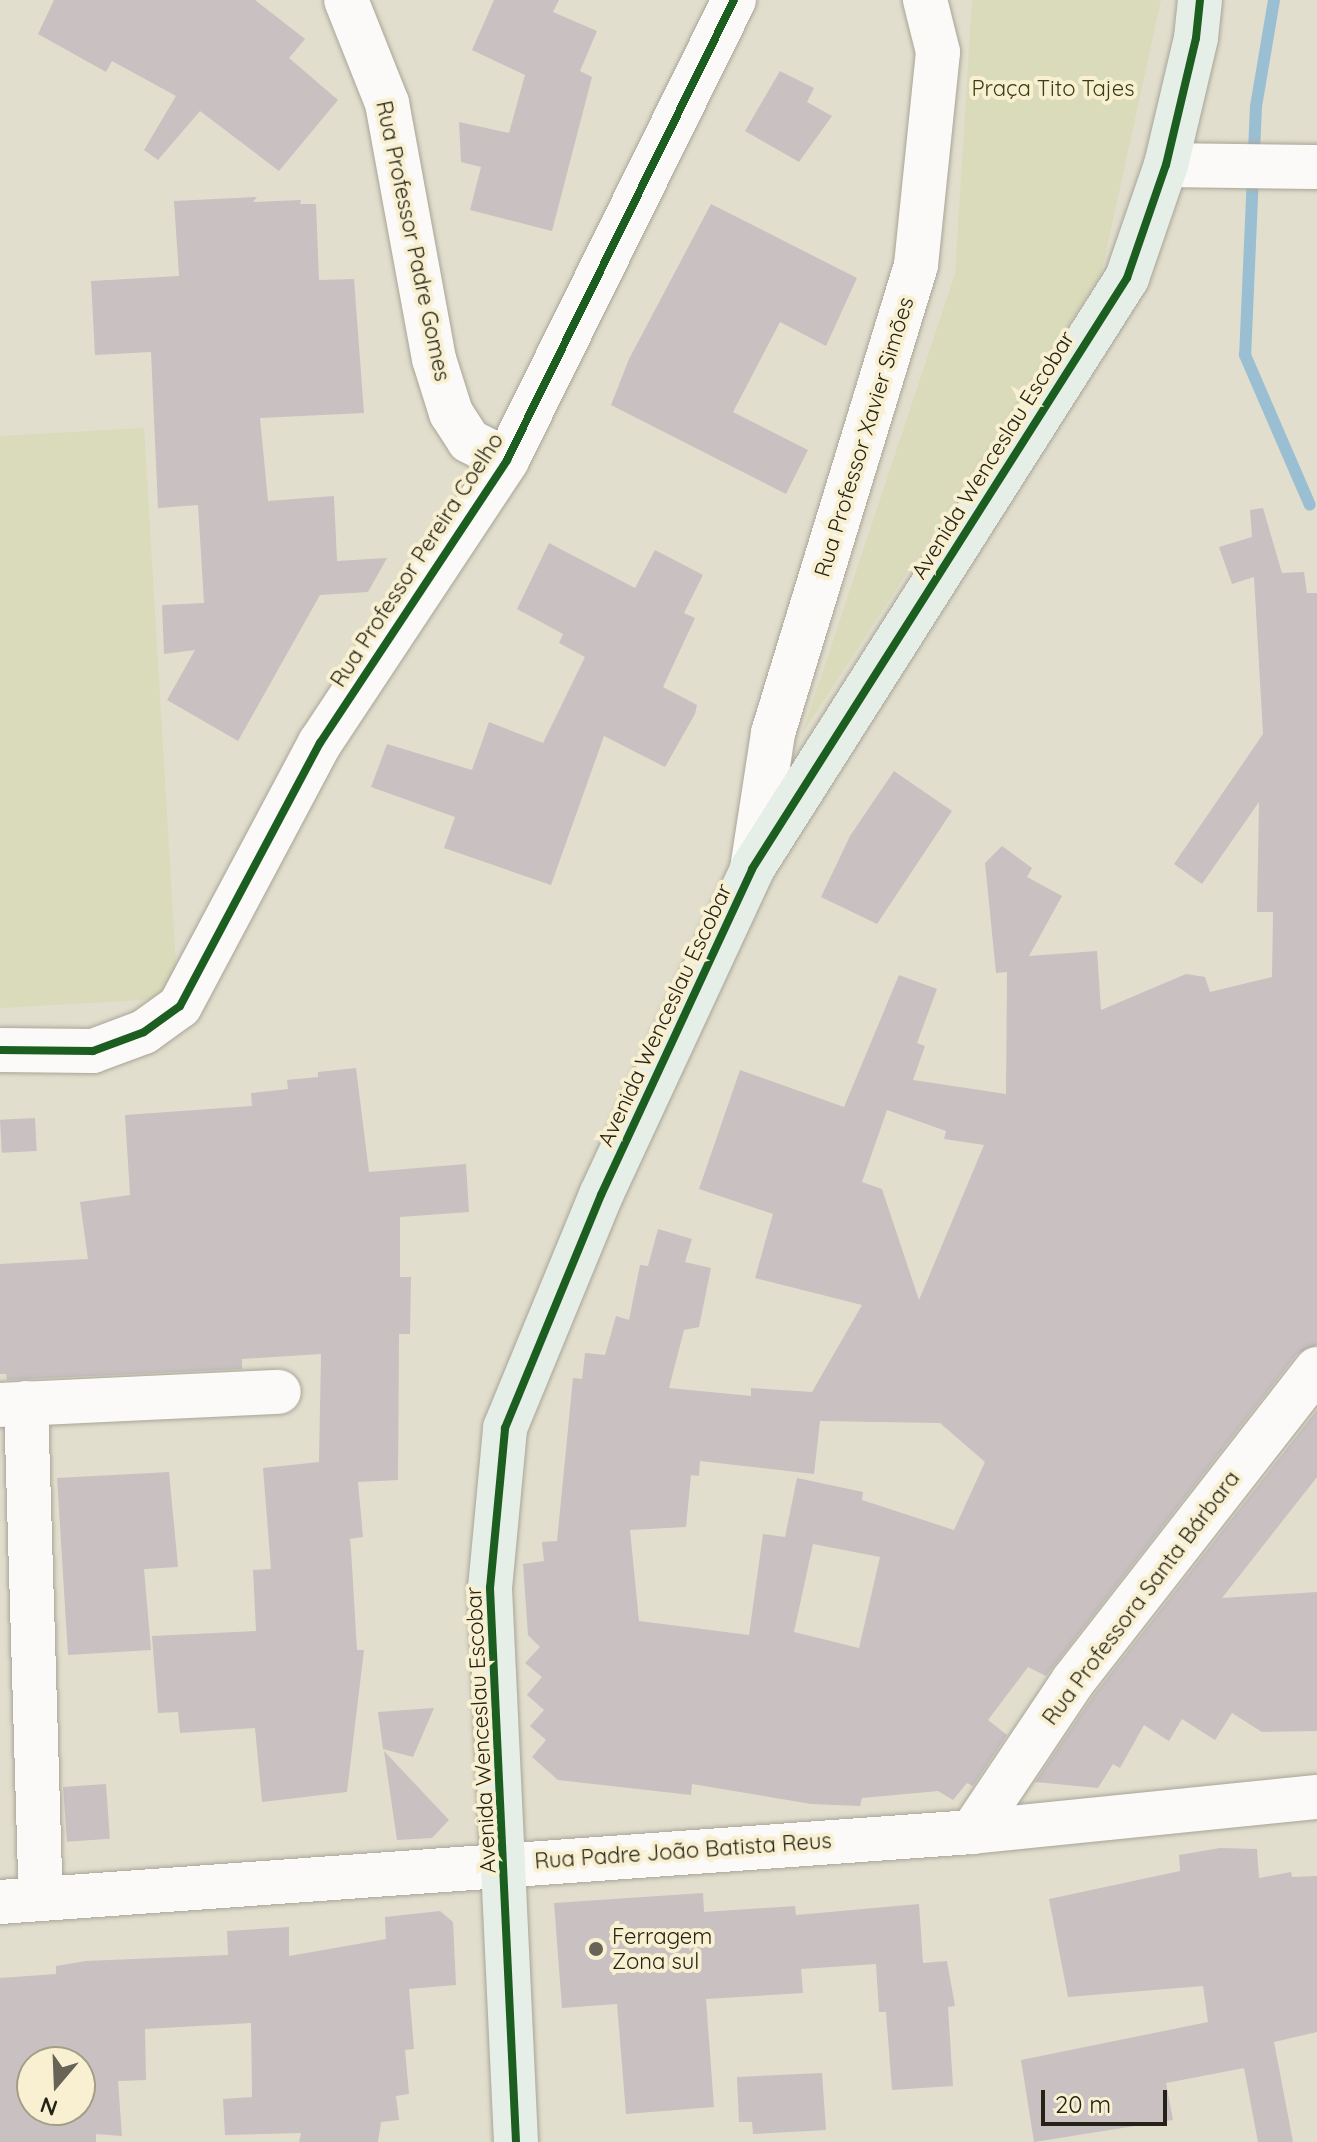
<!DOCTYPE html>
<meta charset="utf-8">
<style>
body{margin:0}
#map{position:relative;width:1317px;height:2142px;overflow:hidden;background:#e2decd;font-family:Quicksand,sans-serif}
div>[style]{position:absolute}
.green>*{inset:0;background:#d9dbbb}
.stream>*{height:12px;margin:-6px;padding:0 6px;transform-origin:6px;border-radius:6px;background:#9abed2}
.building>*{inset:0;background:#c8c0c1;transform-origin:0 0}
.roads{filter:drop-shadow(0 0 2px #a8a598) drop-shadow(0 0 2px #a8a598)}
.minor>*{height:44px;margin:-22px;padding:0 22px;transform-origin:22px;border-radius:22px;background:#fbfaf8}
.major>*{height:44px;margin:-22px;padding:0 22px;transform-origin:22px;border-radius:22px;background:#e5eee7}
.cycleway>*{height:8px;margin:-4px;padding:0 4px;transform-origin:4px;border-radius:4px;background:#1b5e20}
.dots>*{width:22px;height:22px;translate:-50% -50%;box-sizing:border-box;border:4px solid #f8f0d1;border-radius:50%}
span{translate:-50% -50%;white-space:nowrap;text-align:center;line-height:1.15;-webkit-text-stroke:8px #f8f0d1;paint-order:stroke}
.park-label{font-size:22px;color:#393d12}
.street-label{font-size:22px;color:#252217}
.poi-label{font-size:22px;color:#252217}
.left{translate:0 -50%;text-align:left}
.north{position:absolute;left:16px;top:2046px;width:80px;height:80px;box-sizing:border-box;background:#f8f0d1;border:2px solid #a49e87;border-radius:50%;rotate:199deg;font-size:22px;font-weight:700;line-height:32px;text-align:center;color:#252217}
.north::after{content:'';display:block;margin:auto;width:28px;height:36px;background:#676457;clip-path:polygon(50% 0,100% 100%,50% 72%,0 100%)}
.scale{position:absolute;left:1041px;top:2090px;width:126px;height:36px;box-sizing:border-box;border:4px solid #252217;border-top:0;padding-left:10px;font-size:24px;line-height:28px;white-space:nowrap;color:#252217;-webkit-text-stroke:6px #f8f0d1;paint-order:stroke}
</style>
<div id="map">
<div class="green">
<div style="clip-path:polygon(972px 0,1161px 0,1101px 275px,802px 734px,955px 274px)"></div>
<div style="clip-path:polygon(144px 428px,178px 998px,0 1008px,0 436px)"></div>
</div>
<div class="stream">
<div style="left:1274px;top:0;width:108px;rotate:99.6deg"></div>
<div style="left:1256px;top:106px;width:249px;rotate:92.5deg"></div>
<div style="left:1245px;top:355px;width:163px;rotate:66.6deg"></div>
</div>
<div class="building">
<div style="clip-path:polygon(54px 0,255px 0,305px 39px,289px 58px,338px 100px,279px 171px,200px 111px,158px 160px,144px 150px,176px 96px,112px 61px,106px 72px,38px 34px)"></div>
<div style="clip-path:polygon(494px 0,559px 0,553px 12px,597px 31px,580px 71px,592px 77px,552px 231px,470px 210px,481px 167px,461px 162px,459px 122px,509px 133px,525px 75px,472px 50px)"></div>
<div style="clip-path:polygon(780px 71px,814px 88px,807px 102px,832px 116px,799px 162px,745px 131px)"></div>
<div style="clip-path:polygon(257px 197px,253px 202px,301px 200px,300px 204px,316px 204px,319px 280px,354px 279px,364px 413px,260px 418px,268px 501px,334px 496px,337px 561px,387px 558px,368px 592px,320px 595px,238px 741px,167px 700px,195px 650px,164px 654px,162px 605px,204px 603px,198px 505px,158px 508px,151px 352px,95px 355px,91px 281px,179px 276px,174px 201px)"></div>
<div style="clip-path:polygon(711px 204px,857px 278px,826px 346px,780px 322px,733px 412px,808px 450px,786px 494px,611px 405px,629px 359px)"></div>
<div style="clip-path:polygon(evenodd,1263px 508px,1282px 573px,1304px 572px,1307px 593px,1317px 593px,1317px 1345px,1297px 1354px,1046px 1676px,1028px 1667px,988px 1720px,1007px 1735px,973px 1786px,967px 1783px,953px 1800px,938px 1791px,862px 1798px,860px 1806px,811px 1804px,692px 1784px,691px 1795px,558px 1780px,532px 1757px,546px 1740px,530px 1726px,544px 1710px,527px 1695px,542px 1677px,525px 1663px,540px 1647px,528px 1635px,523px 1564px,544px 1561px,542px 1542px,557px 1541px,573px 1378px,582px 1379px,585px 1353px,605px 1355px,616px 1316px,629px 1320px,640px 1265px,648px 1266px,658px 1229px,692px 1239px,685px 1262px,711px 1268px,699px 1327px,684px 1330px,669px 1388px,751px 1396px,751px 1388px,812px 1392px,862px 1305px,755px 1278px,773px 1214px,699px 1189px,740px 1070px,844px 1107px,899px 975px,937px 989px,917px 1043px,925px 1046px,913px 1080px,1006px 1094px,1007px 972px,996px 973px,985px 863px,1002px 846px,1032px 868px,1027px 877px,1062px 896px,1029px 956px,1097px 951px,1101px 1010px,1186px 974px,1205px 977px,1210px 992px,1272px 977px,1273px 912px,1257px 912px,1259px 802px,1202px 884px,1174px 864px,1263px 734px,1254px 577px,1232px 584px,1219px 547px,1252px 537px,1250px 510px,1263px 508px,887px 1110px,946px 1131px,944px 1139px,984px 1145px,919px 1300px,882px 1189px,862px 1182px,887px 1110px,1263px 508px,820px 1421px,940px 1423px,985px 1462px,954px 1530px,862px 1500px,863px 1492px,797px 1478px,785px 1537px,763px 1534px,749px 1635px,639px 1621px,630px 1530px,686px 1527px,691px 1475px,699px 1476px,700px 1461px,814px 1474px,820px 1421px,1263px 508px,813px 1544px,880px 1557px,859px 1648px,794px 1632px,813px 1544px)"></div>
<div style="clip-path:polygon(549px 543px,635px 588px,655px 550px,703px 575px,684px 613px,695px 618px,663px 687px,697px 705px,695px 714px,665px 767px,604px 736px,551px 885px,444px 848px,455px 817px,371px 787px,387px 744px,472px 770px,489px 722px,543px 743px,585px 657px,559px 643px,563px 634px,517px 609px)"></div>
<div style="clip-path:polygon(894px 771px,952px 811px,877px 924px,821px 897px,850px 836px)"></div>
<div style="clip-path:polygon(356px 1068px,369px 1172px,466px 1164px,469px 1212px,400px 1217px,400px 1277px,411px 1277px,410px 1334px,399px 1334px,398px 1480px,358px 1482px,363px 1537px,350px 1539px,351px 1549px,357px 1650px,364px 1650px,347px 1792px,262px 1802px,255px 1728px,180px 1733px,178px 1712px,158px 1713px,152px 1636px,256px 1631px,253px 1570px,271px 1569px,263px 1468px,319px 1462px,321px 1354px,242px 1359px,242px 1369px,7px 1380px,6px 1374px,0 1374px,0 1264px,88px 1259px,80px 1202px,130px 1195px,125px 1115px,252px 1106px,251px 1093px,288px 1089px,287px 1080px,318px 1077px,318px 1072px)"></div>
<div style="left:35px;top:1118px;width:33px;height:35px;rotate:87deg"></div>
<div style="clip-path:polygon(1317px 1410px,1317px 1477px,1222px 1598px,1317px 1592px,1317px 1731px,1262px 1732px,1232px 1713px,1215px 1740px,1182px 1719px,1169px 1741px,1144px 1725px,1120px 1768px,1113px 1764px,1098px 1788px,1035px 1782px,1093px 1696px)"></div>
<div style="clip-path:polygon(169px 1472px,178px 1567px,144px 1569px,151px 1650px,68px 1655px,57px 1478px)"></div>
<div style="clip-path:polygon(434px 1708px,413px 1757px,383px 1749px,378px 1712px)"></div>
<div style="clip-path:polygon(384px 1751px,449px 1820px,432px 1838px,397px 1840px)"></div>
<div style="left:106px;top:1784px;width:55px;height:43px;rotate:86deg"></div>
<div style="clip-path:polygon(1220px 1848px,1257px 1849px,1259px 1878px,1291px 1872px,1292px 1877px,1317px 1876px,1317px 2032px,1274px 2042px,1293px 2142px,1258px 2142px,1244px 2068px,1166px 2083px,1173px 2120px,1034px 2142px,1021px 2060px,1208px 2022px,1203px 1986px,1068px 1997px,1049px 1899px,1180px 1871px,1179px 1855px)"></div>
<div style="clip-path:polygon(703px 1893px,704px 1912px,795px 1906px,796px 1915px,919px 1904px,923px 1963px,947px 1961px,955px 2006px,948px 2007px,953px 2086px,892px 2090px,886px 2012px,879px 2012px,876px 1964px,801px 1969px,803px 1993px,706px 1999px,714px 2107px,626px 2114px,617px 2004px,562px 2008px,554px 1903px)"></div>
<div style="clip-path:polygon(evenodd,440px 1911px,453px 1922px,456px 1985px,409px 1989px,414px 2049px,405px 2050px,409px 2094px,396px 2096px,399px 2120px,381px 2122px,378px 2142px,299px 2142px,301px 2133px,225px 2135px,223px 2099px,252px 2097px,251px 2023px,145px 2029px,146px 2080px,118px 2081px,122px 2136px,96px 2134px,96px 2142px,0 2142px,0 1978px,56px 1974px,56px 1966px,86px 1961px,228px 1955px,227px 1931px,289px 1927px,289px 1956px,386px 1939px,385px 1917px,440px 1911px,32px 2062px,80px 2062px,80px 2110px,32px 2110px,32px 2062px)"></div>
<div style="clip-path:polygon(822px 2073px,826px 2130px,753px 2134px,752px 2122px,739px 2122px,737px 2077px)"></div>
</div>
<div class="roads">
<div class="minor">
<div style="left:346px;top:0;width:111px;rotate:68.3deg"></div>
<div style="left:387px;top:103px;width:260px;rotate:79.6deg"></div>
<div style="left:434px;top:359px;width:57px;rotate:72.5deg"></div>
<div style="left:451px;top:413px;width:33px;rotate:57deg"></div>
<div style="left:469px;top:441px;width:42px;rotate:26.6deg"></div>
<div style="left:1166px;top:165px;width:151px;rotate:0.8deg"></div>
<div style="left:752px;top:869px;width:138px;rotate:-81.2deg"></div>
<div style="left:773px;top:733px;width:489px;rotate:-73deg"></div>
<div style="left:916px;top:265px;width:214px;rotate:-84.1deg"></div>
<div style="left:938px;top:52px;width:54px;rotate:-104deg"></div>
<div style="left:0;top:1050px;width:93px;rotate:0.6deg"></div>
<div style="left:93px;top:1051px;width:54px;rotate:-20.4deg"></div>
<div style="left:144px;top:1032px;width:44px;rotate:-35.8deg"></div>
<div style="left:180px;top:1006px;width:298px;rotate:-62deg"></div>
<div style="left:320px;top:743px;width:339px;rotate:-56.5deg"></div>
<div style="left:507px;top:460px;width:513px;rotate:-63.73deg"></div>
<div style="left:26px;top:1403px;width:496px;rotate:88.3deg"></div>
<div style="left:0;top:1405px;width:279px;rotate:-2.7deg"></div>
<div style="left:972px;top:1832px;width:182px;rotate:-56.2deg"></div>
<div style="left:1073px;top:1681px;width:396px;rotate:-52deg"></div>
<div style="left:0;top:1902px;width:975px;rotate:-4.12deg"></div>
<div style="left:972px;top:1832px;width:347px;rotate:-5.8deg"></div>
</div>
<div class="major">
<div style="left:516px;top:2142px;width:555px;rotate:-92.69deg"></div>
<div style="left:490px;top:1588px;width:161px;rotate:-84.6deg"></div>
<div style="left:505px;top:1428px;width:252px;rotate:-67.6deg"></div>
<div style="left:601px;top:1195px;width:359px;rotate:-65.1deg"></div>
<div style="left:752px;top:869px;width:700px;rotate:-57.6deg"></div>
<div style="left:1127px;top:278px;width:120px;rotate:-71deg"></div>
<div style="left:1166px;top:165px;width:130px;rotate:-76.7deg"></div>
<div style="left:1196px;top:38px;width:38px;rotate:-84deg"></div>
</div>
</div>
<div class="cycleway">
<div style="left:0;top:1050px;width:93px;rotate:0.6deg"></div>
<div style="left:93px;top:1051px;width:54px;rotate:-20.4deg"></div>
<div style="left:144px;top:1032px;width:44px;rotate:-35.8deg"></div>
<div style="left:180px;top:1006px;width:298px;rotate:-62deg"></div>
<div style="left:320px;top:743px;width:339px;rotate:-56.5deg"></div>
<div style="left:507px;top:460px;width:513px;rotate:-63.73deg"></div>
<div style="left:516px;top:2142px;width:555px;rotate:-92.69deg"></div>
<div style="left:490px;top:1588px;width:161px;rotate:-84.6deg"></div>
<div style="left:505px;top:1428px;width:252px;rotate:-67.6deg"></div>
<div style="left:601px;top:1195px;width:359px;rotate:-65.1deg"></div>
<div style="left:752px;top:869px;width:700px;rotate:-57.6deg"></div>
<div style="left:1127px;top:278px;width:120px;rotate:-71deg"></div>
<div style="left:1166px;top:165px;width:130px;rotate:-76.7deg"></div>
<div style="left:1196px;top:38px;width:38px;rotate:-84deg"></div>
</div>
<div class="dots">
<div style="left:596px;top:1949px;background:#676457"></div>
</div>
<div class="park-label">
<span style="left:1053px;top:89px">Praça Tito Tajes</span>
</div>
<div class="street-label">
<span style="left:413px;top:241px;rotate:78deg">Rua Professor Padre Gomes</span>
<span style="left:864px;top:437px;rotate:-73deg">Rua Professor Xavier Simões</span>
<span style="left:993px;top:455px;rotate:-58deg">Avenida Wenceslau Escobar</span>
<span style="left:417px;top:560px;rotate:-57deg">Rua Professor Pereira Coelho</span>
<span style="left:665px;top:1015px;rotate:-65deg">Avenida Wenceslau Escobar</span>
<span style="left:1141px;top:1598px;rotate:-53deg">Rua Professora Santa Bárbara</span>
<span style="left:481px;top:1730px;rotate:-93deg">Avenida Wenceslau Escobar</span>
<span style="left:683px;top:1851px;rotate:-4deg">Rua Padre João Batista Reus</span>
</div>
<div class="poi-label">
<span class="left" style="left:612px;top:1949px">Ferragem<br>Zona sul</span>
</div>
<div class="north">N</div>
<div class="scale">20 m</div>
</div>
